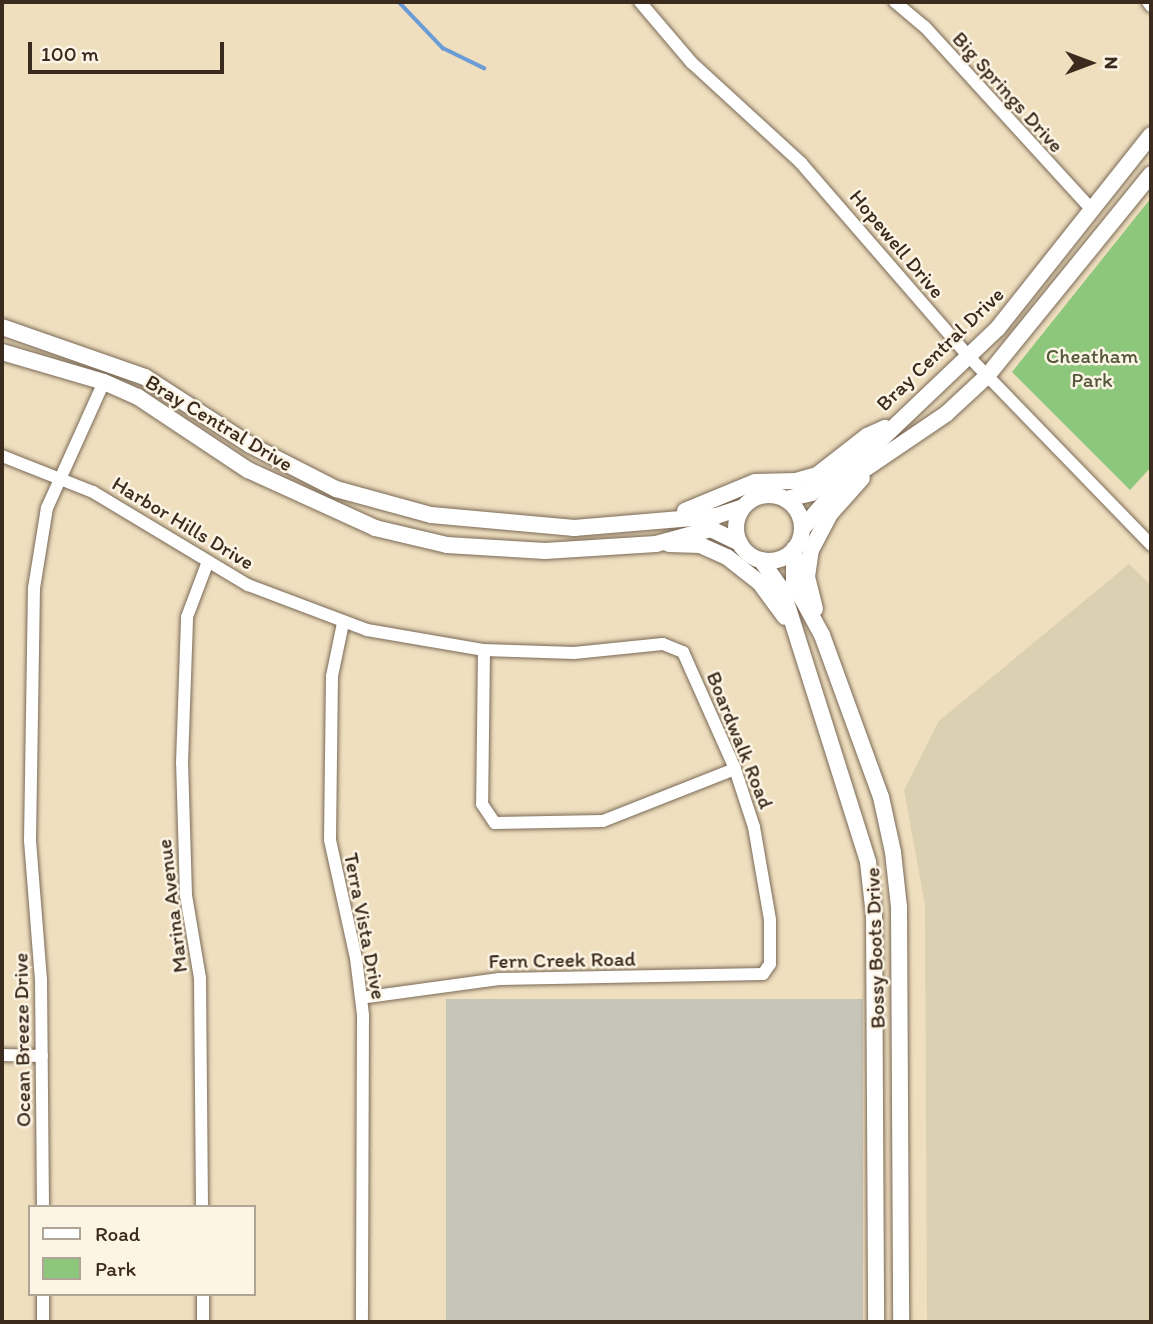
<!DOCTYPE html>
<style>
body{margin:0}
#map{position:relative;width:1153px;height:1324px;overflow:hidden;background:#efdfbf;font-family:Itim,sans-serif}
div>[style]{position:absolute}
.built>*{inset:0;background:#dbd0b1}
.industrial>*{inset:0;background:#c7c5b8;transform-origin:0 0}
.green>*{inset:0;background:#8cc77c}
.stream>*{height:3.5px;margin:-1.75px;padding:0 1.75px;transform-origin:1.75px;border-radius:1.75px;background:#6b9cd5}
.roads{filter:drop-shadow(0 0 2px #7a6956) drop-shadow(0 0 2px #7a6956)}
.minor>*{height:12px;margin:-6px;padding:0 6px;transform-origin:6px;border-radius:6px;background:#fff}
.tertiary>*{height:16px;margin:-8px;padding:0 8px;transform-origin:8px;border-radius:8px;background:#fff}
.tertiary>.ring{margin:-8px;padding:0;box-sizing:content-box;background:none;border:16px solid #fff;border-radius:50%}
span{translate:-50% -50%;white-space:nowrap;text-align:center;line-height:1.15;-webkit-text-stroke:5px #fcf5e5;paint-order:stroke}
.street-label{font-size:21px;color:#3b2a1e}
.park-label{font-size:21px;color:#53593a}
.frame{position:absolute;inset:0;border:4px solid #3b2a1e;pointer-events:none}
.legend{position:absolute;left:28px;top:1205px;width:228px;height:91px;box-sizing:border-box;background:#fcf5e5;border:2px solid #afa495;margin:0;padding:9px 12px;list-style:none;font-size:21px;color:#3b2a1e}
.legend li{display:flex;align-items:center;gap:14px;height:35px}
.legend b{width:35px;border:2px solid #afa495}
.north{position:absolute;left:1055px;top:28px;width:70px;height:70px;-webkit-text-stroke:5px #fcf5e5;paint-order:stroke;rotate:90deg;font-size:19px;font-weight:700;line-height:28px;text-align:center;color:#3b2a1e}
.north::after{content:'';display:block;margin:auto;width:24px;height:32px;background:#3b2a1e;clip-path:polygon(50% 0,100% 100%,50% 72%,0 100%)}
.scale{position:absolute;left:28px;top:42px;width:196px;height:32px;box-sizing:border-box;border:4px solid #3b2a1e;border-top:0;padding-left:9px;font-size:21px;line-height:24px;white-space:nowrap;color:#3b2a1e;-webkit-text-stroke:5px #fcf5e5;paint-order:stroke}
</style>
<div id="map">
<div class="built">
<div style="clip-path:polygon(1129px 564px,1151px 585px,1151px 1322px,927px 1322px,925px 905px,904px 790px,939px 721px)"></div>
</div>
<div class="industrial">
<div style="left:863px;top:999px;width:323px;height:417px;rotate:90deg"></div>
</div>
<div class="green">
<div style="clip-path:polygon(1151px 198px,1151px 467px,1130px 490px,1012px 372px)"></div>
</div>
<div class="stream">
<div style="left:399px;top:2px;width:64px;rotate:46.3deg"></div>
<div style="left:443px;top:48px;width:46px;rotate:26deg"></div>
</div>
<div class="roads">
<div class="minor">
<div style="left:640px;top:2px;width:80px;rotate:49.6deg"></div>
<div style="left:692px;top:63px;width:148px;rotate:42.5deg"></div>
<div style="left:801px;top:163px;width:255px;rotate:49.1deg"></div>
<div style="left:968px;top:356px;width:263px;rotate:45.9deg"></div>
<div style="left:895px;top:2px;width:39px;rotate:40deg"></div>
<div style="left:925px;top:27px;width:246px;rotate:47.6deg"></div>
<div style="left:1148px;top:2px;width:5px;rotate:53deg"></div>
<div style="left:2px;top:456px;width:98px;rotate:21.6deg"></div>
<div style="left:93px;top:492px;width:181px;rotate:31deg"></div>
<div style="left:248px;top:585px;width:127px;rotate:20.7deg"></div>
<div style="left:367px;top:630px;width:119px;rotate:9.7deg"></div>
<div style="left:484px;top:650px;width:90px;rotate:1.9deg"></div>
<div style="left:574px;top:653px;width:89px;rotate:-5.8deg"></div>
<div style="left:663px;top:644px;width:22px;rotate:22deg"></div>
<div style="left:683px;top:652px;width:128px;rotate:66deg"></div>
<div style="left:735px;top:769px;width:61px;rotate:71.9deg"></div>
<div style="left:754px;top:827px;width:94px;rotate:80.2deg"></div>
<div style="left:770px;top:920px;width:44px;rotate:90deg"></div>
<div style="left:770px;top:964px;width:12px;rotate:125deg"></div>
<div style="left:763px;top:974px;width:264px;rotate:178.9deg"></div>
<div style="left:499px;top:979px;width:139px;rotate:172.2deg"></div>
<div style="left:343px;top:623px;width:54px;rotate:101.7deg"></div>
<div style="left:332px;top:676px;width:164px;rotate:90.7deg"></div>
<div style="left:330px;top:840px;width:121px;rotate:77.6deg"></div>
<div style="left:356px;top:958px;width:57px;rotate:83deg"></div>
<div style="left:363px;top:1015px;width:307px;rotate:90.2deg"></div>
<div style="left:484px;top:650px;width:154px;rotate:90.7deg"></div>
<div style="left:482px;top:804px;width:23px;rotate:56deg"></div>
<div style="left:495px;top:823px;width:108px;rotate:-1.1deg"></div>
<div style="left:603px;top:821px;width:142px;rotate:-21.5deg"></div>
<div style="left:2px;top:1055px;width:40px;rotate:1.4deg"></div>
<div style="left:43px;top:1207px;width:227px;rotate:-90.5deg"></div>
<div style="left:41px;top:980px;width:139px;rotate:-94.5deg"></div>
<div style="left:30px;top:841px;width:253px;rotate:-89.1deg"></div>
<div style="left:34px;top:588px;width:81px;rotate:-80.8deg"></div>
<div style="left:47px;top:508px;width:138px;rotate:-65.7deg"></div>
<div style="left:202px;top:1207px;width:229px;rotate:-90.5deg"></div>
<div style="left:200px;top:978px;width:84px;rotate:-99.6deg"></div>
<div style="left:186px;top:895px;width:132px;rotate:-91.7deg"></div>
<div style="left:182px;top:763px;width:146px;rotate:-88deg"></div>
<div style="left:187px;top:617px;width:57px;rotate:-69.3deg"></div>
<div style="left:43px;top:1294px;width:28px;rotate:90deg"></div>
<div style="left:203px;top:1294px;width:28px;rotate:90deg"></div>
</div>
<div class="tertiary">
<div style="left:2px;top:327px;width:151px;rotate:19.3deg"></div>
<div style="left:145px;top:377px;width:125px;rotate:32.9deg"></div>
<div style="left:250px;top:445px;width:97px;rotate:27.1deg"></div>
<div style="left:336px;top:489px;width:98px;rotate:15.3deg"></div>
<div style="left:431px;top:515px;width:144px;rotate:5.2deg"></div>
<div style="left:574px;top:528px;width:143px;rotate:-4.8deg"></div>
<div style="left:716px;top:516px;width:28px;rotate:-18deg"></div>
<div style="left:2px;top:352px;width:106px;rotate:16.4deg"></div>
<div style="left:104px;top:382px;width:37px;rotate:24deg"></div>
<div style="left:138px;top:397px;width:132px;rotate:33.6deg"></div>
<div style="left:248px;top:470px;width:140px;rotate:24.5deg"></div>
<div style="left:375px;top:528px;width:74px;rotate:13.3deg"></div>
<div style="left:447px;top:545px;width:98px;rotate:3.5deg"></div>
<div style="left:545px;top:551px;width:111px;rotate:-3.6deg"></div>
<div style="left:656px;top:544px;width:57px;rotate:-15.3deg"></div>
<div style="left:711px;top:529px;width:32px;rotate:26deg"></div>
<div class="ring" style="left:736px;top:495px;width:50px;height:50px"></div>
<div style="left:786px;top:499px;width:26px;rotate:-13deg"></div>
<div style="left:811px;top:493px;width:76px;rotate:-36.4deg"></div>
<div style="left:872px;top:448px;width:174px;rotate:-43.6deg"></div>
<div style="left:998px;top:328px;width:246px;rotate:-51.6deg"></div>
<div style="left:685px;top:511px;width:76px;rotate:-22.5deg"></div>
<div style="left:755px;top:482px;width:41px;rotate:-1.4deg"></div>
<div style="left:796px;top:481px;width:22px;rotate:-16deg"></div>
<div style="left:817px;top:475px;width:63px;rotate:-38deg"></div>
<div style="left:867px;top:436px;width:20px;rotate:-24deg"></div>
<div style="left:802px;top:529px;width:54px;rotate:-49.5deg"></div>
<div style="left:837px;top:488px;width:132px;rotate:-34.2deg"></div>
<div style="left:946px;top:414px;width:56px;rotate:-42.8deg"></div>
<div style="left:987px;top:376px;width:260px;rotate:-50.9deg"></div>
<div style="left:669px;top:544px;width:31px;rotate:2deg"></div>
<div style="left:700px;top:545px;width:30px;rotate:24deg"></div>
<div style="left:727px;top:557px;width:42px;rotate:38.2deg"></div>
<div style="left:760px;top:583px;width:42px;rotate:53.7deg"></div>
<div style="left:794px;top:549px;width:35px;rotate:90deg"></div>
<div style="left:794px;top:584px;width:58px;rotate:61.2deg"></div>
<div style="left:822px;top:635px;width:172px;rotate:70deg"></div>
<div style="left:881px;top:797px;width:56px;rotate:77.7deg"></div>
<div style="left:893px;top:852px;width:55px;rotate:83.8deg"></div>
<div style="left:899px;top:907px;width:415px;rotate:89.7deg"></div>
<div style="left:761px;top:560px;width:39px;rotate:55deg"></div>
<div style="left:783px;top:592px;width:283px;rotate:72.5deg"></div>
<div style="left:868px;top:862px;width:54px;rotate:83.7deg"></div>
<div style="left:874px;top:916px;width:406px;rotate:89.7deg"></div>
<div style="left:815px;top:609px;width:33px;rotate:-104deg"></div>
<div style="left:807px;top:577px;width:27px;rotate:-82deg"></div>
<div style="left:811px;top:550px;width:41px;rotate:-62.2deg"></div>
<div style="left:830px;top:514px;width:48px;rotate:-48.4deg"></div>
</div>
</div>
<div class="street-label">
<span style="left:1008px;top:92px;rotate:48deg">Big Springs Drive</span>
<span style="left:897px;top:244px;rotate:50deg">Hopewell Drive</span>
<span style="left:940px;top:349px;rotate:-44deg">Bray Central Drive</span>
<span style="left:219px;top:423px;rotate:31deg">Bray Central Drive</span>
<span style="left:183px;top:523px;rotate:31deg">Harbor Hills Drive</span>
<span style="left:740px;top:740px;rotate:68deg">Boardwalk Road</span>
<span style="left:172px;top:906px;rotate:-97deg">Marina Avenue</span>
<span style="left:365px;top:926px;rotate:79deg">Terra Vista Drive</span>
<span style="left:875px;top:948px;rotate:-92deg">Bossy Boots Drive</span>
<span style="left:562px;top:960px;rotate:-1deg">Fern Creek Road</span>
<span style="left:22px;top:1040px;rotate:-91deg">Ocean Breeze Drive</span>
</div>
<div class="park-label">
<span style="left:1092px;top:368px">Cheatham<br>Park</span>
</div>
<div class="frame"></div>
<ul class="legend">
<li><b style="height:9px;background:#fff"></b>Road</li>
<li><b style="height:19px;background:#8cc77c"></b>Park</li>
</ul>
<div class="north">N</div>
<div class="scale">100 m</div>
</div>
